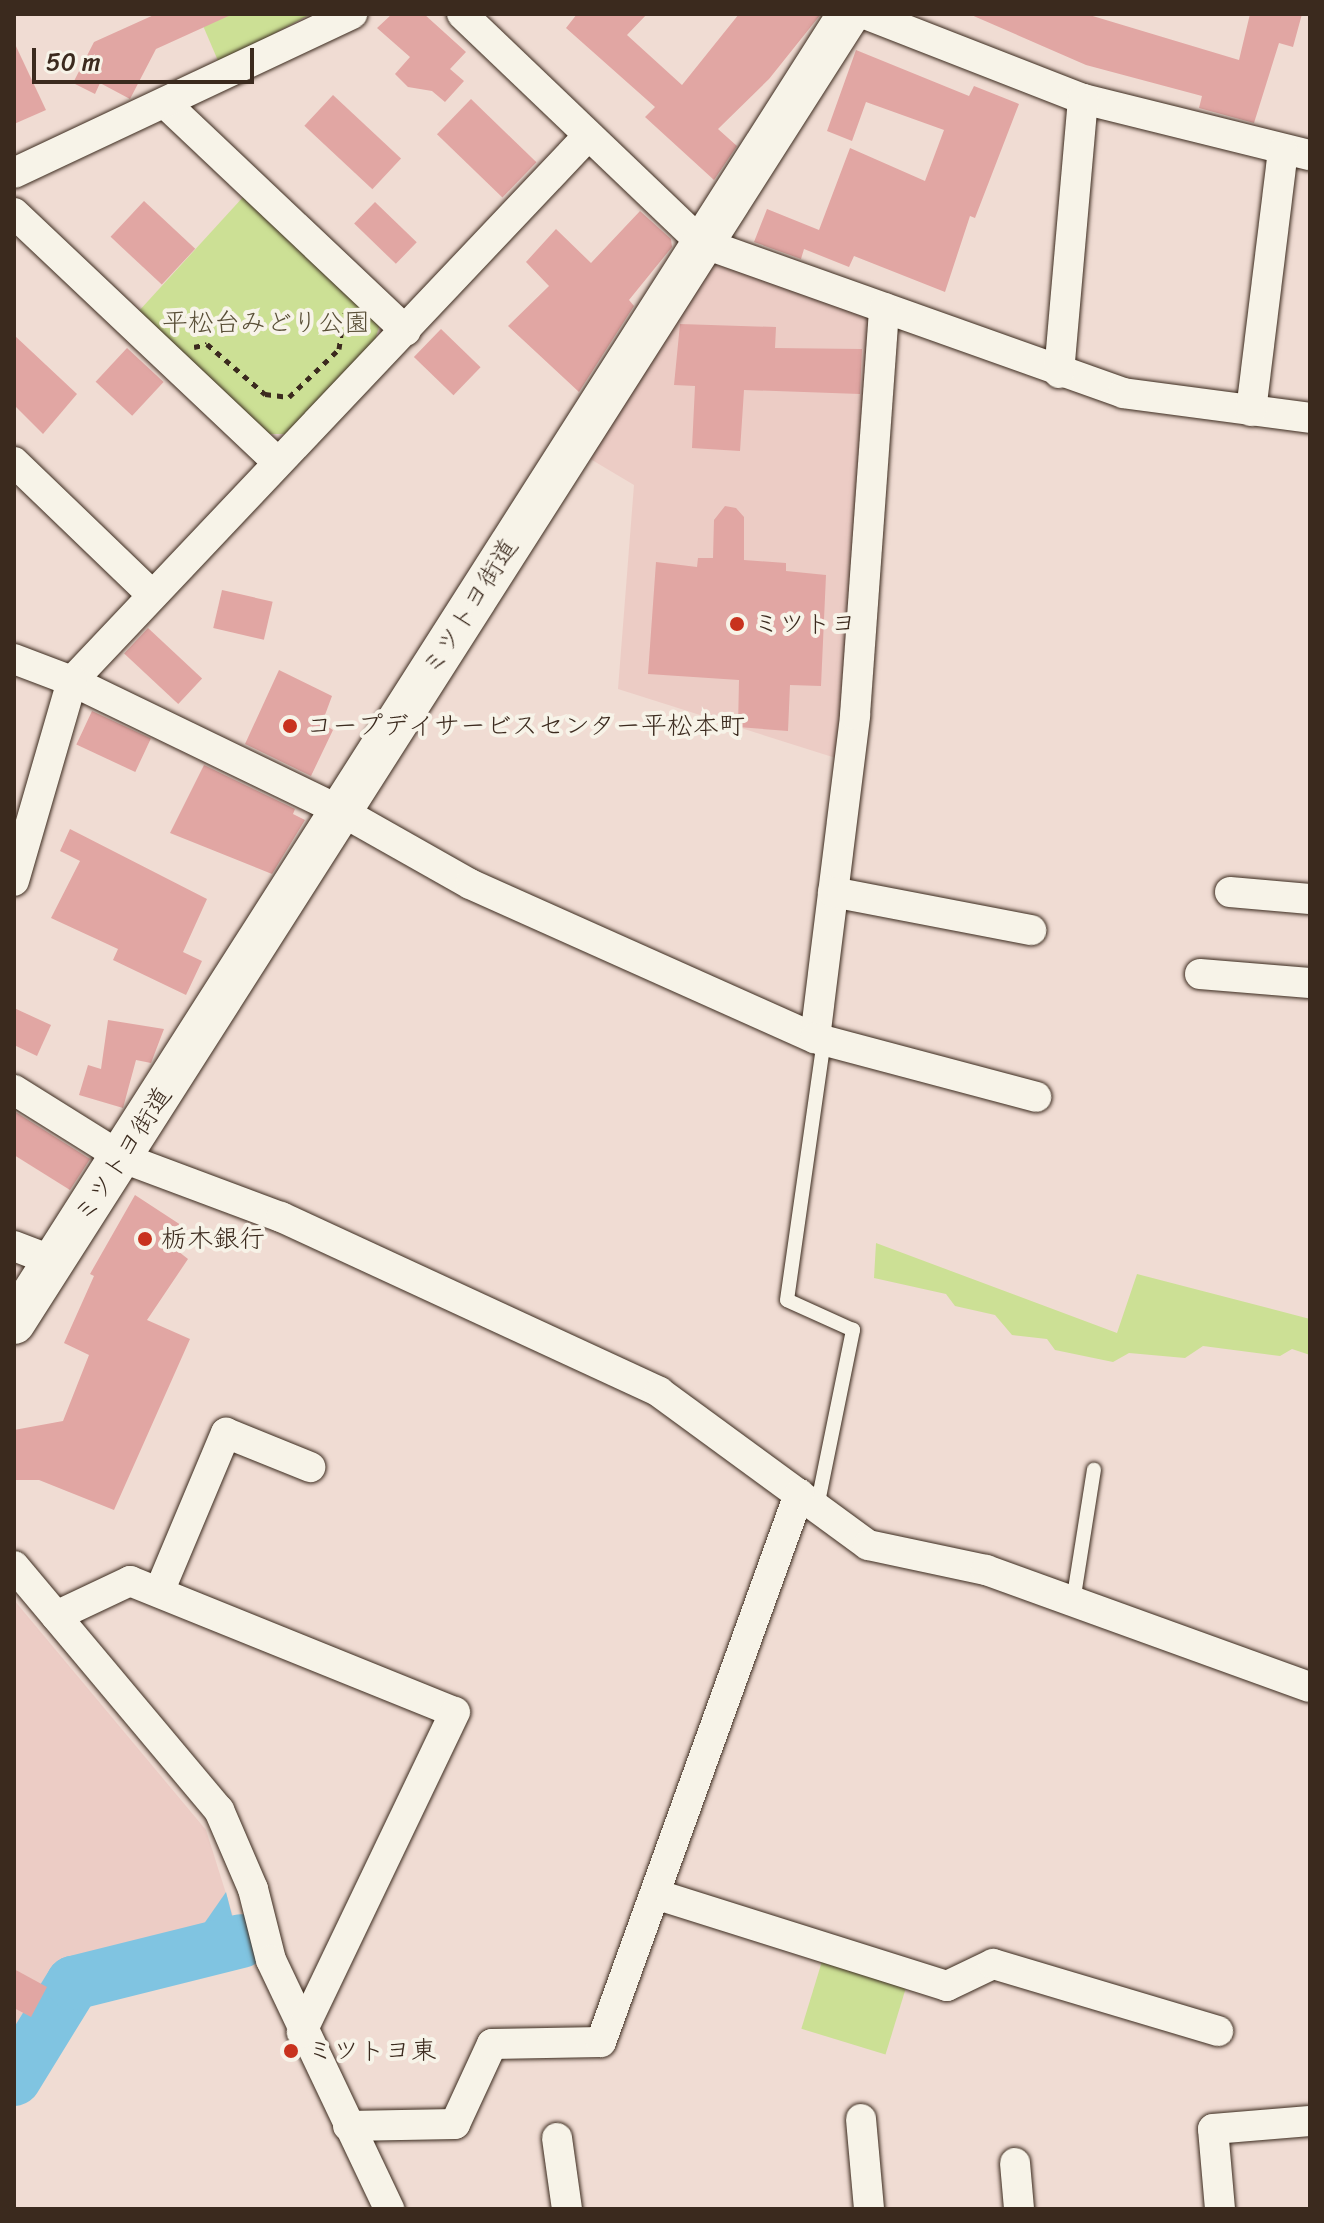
<!DOCTYPE html>
<meta charset="utf-8">
<style>
body{margin:0}
#map{position:relative;width:1324px;height:2223px;overflow:hidden;background:#f0dcd3;font-family:Sriracha,"Klee One",sans-serif}
div>[style]{position:absolute}
.built>*{inset:0;background:#ecccc5}
.green>*{inset:0;background:#cce095;transform-origin:0 0}
.water>*{inset:0;background:#80c4e1}
.river>*{height:54px;margin:-27px;padding:0 27px;transform-origin:27px;border-radius:27px;background:#80c4e1}
.building>*{inset:0;background:#e1a6a3;transform-origin:0 0}
.path>*{height:5px;margin-top:-2.5px;transform-origin:0;background:repeating-linear-gradient(90deg,#3b2a1e 0 6px,transparent 0 12px)}
.roads{filter:drop-shadow(0 0 2px #3b2a1e) drop-shadow(0 0 2px #3b2a1e)}
.lane>*{height:14px;margin:-7px;padding:0 7px;transform-origin:7px;border-radius:7px;background:#f7f3e8}
.street>*{height:30px;margin:-15px;padding:0 15px;transform-origin:15px;border-radius:15px;background:#f7f3e8}
.secondary>*{height:42px;margin:-21px;padding:0 21px;transform-origin:21px;border-radius:21px;background:#f7f3e8}
.dots>*{width:22px;height:22px;translate:-50% -50%;box-sizing:border-box;border:4px solid #f7f3e8;border-radius:50%}
span{translate:-50% -50%;white-space:nowrap;text-align:center;line-height:1.15;-webkit-text-stroke:8px #f7f3e8;paint-order:stroke}
.park-label{font-size:26px;color:#584e36}
.street-label{font-size:26px;color:#3b2a1e}
.poi-label{font-size:26px;color:#3b2a1e}
.left{translate:0 -50%;text-align:left}
.frame{position:absolute;inset:0;border:16px solid #3b2a1e;pointer-events:none}
.scale{position:absolute;left:32px;top:48px;width:222px;height:36px;box-sizing:border-box;border:4px solid #3b2a1e;border-top:0;padding-left:10px;font-size:24px;line-height:28px;white-space:nowrap;color:#3b2a1e;-webkit-text-stroke:6px #f7f3e8;paint-order:stroke}
</style>
<div id="map">
<div class="built">
<div style="clip-path:polygon(709px 262px,871px 317px,842px 760px,618px 689px,634px 485px,587px 457px)"></div>
<div style="clip-path:polygon(14px 1600px,206px 1830px,241px 1941px,71px 1984px,14px 2080px)"></div>
</div>
<div class="green">
<div style="clip-path:polygon(198px 14px,311px 14px,219px 63px)"></div>
<div style="clip-path:polygon(244px 196px,381px 321px,374px 343px,285px 434px,266px 434px,138px 312px)"></div>
<div style="clip-path:polygon(876px 1243px,1117px 1333px,1137px 1274px,1310px 1319px,1310px 1355px,1292px 1349px,1280px 1356px,1203px 1346px,1185px 1358px,1129px 1353px,1113px 1362px,1055px 1350px,1047px 1339px,1012px 1335px,995px 1315px,955px 1306px,946px 1294px,874px 1278px)"></div>
<div style="left:823px;top:1958px;width:88px;height:74px;rotate:17deg"></div>
</div>
<div class="water">
<div style="clip-path:polygon(226px 1892px,238px 1939px,183px 1954px)"></div>
</div>
<div class="river">
<div style="left:14px;top:2079px;width:113px;rotate:-58.4deg"></div>
<div style="left:73px;top:1983px;width:173px;rotate:-14deg"></div>
</div>
<div class="building">
<div style="clip-path:polygon(156px 14px,233px 14px,156px 49px,130px 99px,100px 83px,95px 94px,73px 83px,94px 42px)"></div>
<div style="clip-path:polygon(392px 14px,424px 14px,466px 52px,450px 69px,464px 81px,445px 102px,432px 91px,408px 87px,395px 74px,410px 57px,377px 28px)"></div>
<div style="clip-path:polygon(577px 14px,647px 14px,627px 35px,682px 85px,739px 14px,821px 14px,769px 79px,718px 129px,737px 146px,714px 180px,645px 117px,655px 107px,566px 28px)"></div>
<div style="clip-path:polygon(969px 14px,1086px 14px,1239px 60px,1250px 14px,1302px 14px,1293px 47px,1279px 43px,1254px 123px,1199px 108px,1202px 96px,1086px 65px)"></div>
<div style="clip-path:polygon(14px 42px,46px 110px,14px 124px)"></div>
<div style="clip-path:polygon(856px 50px,969px 96px,974px 86px,1019px 104px,975px 218px,970px 216px,945px 292px,854px 256px,849px 267px,804px 249px,801px 259px,754px 242px,767px 209px,819px 230px,850px 148px,925px 181px,944px 130px,866px 102px,852px 141px,827px 131px)"></div>
<div style="left:333px;top:95px;width:93px;height:42px;rotate:43deg"></div>
<div style="left:471px;top:99px;width:91px;height:49px;rotate:44deg"></div>
<div style="left:144px;top:201px;width:70px;height:49px;rotate:43deg"></div>
<div style="left:375px;top:202px;width:58px;height:30px;rotate:44deg"></div>
<div style="clip-path:polygon(640px 211px,671px 239px,672px 247px,629px 300px,634px 306px,579px 392px,508px 326px,549px 286px,526px 262px,556px 229px,591px 263px)"></div>
<div style="clip-path:polygon(680px 324px,776px 327px,775px 348px,862px 349px,860px 394px,744px 390px,740px 451px,692px 448px,695px 386px,674px 385px)"></div>
<div style="left:441px;top:329px;width:55px;height:39px;rotate:44deg"></div>
<div style="clip-path:polygon(14px 335px,77px 394px,43px 434px,14px 405px)"></div>
<div style="left:127px;top:348px;width:50px;height:46px;rotate:43deg"></div>
<div style="clip-path:polygon(725px 506px,736px 508px,744px 517px,744px 560px,786px 563px,786px 571px,826px 575px,821px 686px,790px 685px,788px 731px,738px 727px,739px 680px,648px 674px,656px 562px,697px 567px,698px 558px,713px 558px,714px 520px)"></div>
<div style="left:222px;top:590px;width:52px;height:39px;rotate:13deg"></div>
<div style="left:148px;top:628px;width:74px;height:35px;rotate:43deg"></div>
<div style="clip-path:polygon(279px 670px,332px 696px,322px 723px,333px 730px,311px 776px,245px 744px)"></div>
<div style="left:92px;top:711px;width:65px;height:37px;rotate:25deg"></div>
<div style="clip-path:polygon(204px 765px,295px 809px,293px 814px,305px 820px,272px 874px,170px 833px)"></div>
<div style="clip-path:polygon(70px 829px,207px 899px,183px 952px,202px 961px,186px 995px,113px 960px,118px 949px,51px 918px,80px 861px,60px 851px)"></div>
<div style="clip-path:polygon(14px 1008px,51px 1025px,37px 1056px,14px 1045px)"></div>
<div style="clip-path:polygon(108px 1020px,164px 1029px,151px 1063px,136px 1060px,123px 1108px,79px 1095px,88px 1065px,101px 1069px)"></div>
<div style="clip-path:polygon(14px 1111px,90px 1159px,70px 1190px,14px 1155px)"></div>
<div style="clip-path:polygon(135px 1195px,187px 1229px,174px 1248px,188px 1259px,147px 1320px,190px 1339px,114px 1510px,39px 1480px,14px 1480px,14px 1430px,63px 1421px,89px 1355px,64px 1343px,94px 1276px,90px 1274px)"></div>
<div style="clip-path:polygon(14px 1969px,47px 1987px,31px 2017px,14px 2008px)"></div>
</div>
<div class="path">
<div style="left:194px;top:347px;width:13px;rotate:-13deg"></div>
<div style="left:207px;top:344px;width:77px;rotate:40.8deg"></div>
<div style="left:265px;top:394px;width:24px;rotate:7deg"></div>
<div style="left:289px;top:397px;width:69px;rotate:-43.8deg"></div>
<div style="left:339px;top:349px;width:36px;rotate:-82deg"></div>
</div>
<div class="roads">
<div class="lane">
<div style="left:817px;top:1507px;width:181px;rotate:-78.5deg"></div>
<div style="left:853px;top:1330px;width:72px;rotate:-155.6deg"></div>
<div style="left:787px;top:1300px;width:263px;rotate:-81.9deg"></div>
<div style="left:1073px;top:1602px;width:134px;rotate:-81deg"></div>
</div>
<div class="street">
<div style="left:462px;top:14px;width:332px;rotate:43.7deg"></div>
<div style="left:702px;top:243px;width:447px;rotate:19.6deg"></div>
<div style="left:1123px;top:393px;width:189px;rotate:7.6deg"></div>
<div style="left:865px;top:14px;width:234px;rotate:21.3deg"></div>
<div style="left:1083px;top:99px;width:234px;rotate:13.9deg"></div>
<div style="left:166px;top:104px;width:330px;rotate:43.4deg"></div>
<div style="left:586px;top:138px;width:748px;rotate:133.43deg"></div>
<div style="left:72px;top:681px;width:299px;rotate:25.8deg"></div>
<div style="left:341px;top:811px;width:148px;rotate:29.5deg"></div>
<div style="left:470px;top:884px;width:378px;rotate:24.1deg"></div>
<div style="left:815px;top:1038px;width:325px;rotate:-82.9deg"></div>
<div style="left:855px;top:715px;width:408px;rotate:-85.9deg"></div>
<div style="left:14px;top:173px;width:374px;rotate:-25.2deg"></div>
<div style="left:14px;top:213px;width:362px;rotate:43.4deg"></div>
<div style="left:1059px;top:373px;width:275px;rotate:-85deg"></div>
<div style="left:1251px;top:411px;width:262px;rotate:-83deg"></div>
<div style="left:14px;top:462px;width:190px;rotate:43.9deg"></div>
<div style="left:14px;top:659px;width:62px;rotate:20.8deg"></div>
<div style="left:72px;top:681px;width:208px;rotate:106.2deg"></div>
<div style="left:833px;top:892px;width:202px;rotate:10.9deg"></div>
<div style="left:1230px;top:892px;width:80px;rotate:5deg"></div>
<div style="left:1200px;top:974px;width:110px;rotate:4.7deg"></div>
<div style="left:815px;top:1038px;width:229px;rotate:14.9deg"></div>
<div style="left:14px;top:1090px;width:128px;rotate:32deg"></div>
<div style="left:123px;top:1158px;width:169px;rotate:20.5deg"></div>
<div style="left:281px;top:1217px;width:417px;rotate:24.8deg"></div>
<div style="left:659px;top:1392px;width:259px;rotate:36.2deg"></div>
<div style="left:868px;top:1545px;width:121px;rotate:12deg"></div>
<div style="left:986px;top:1570px;width:344px;rotate:19.9deg"></div>
<div style="left:14px;top:1246px;width:42px;rotate:21deg"></div>
<div style="left:14px;top:1566px;width:319px;rotate:50deg"></div>
<div style="left:219px;top:1810px;width:86px;rotate:66.7deg"></div>
<div style="left:253px;top:1889px;width:73px;rotate:75.8deg"></div>
<div style="left:271px;top:1960px;width:276px;rotate:64.6deg"></div>
<div style="left:159px;top:1592px;width:173px;rotate:-67.2deg"></div>
<div style="left:226px;top:1433px;width:91px;rotate:22deg"></div>
<div style="left:56px;top:1616px;width:82px;rotate:-25.3deg"></div>
<div style="left:130px;top:1581px;width:350px;rotate:22deg"></div>
<div style="left:455px;top:1712px;width:355px;rotate:115.6deg"></div>
<div style="left:655px;top:1894px;width:306px;rotate:17.5deg"></div>
<div style="left:947px;top:1986px;width:51px;rotate:-25.6deg"></div>
<div style="left:993px;top:1964px;width:235px;rotate:16.6deg"></div>
<div style="left:861px;top:2119px;width:90px;rotate:84.9deg"></div>
<div style="left:348px;top:2126px;width:107px;rotate:-1.1deg"></div>
<div style="left:455px;top:2124px;width:88px;rotate:-65.2deg"></div>
<div style="left:492px;top:2044px;width:109px;rotate:-1.1deg"></div>
<div style="left:601px;top:2042px;width:583px;rotate:-70.13deg"></div>
<div style="left:557px;top:2138px;width:72px;rotate:82deg"></div>
<div style="left:1015px;top:2163px;width:46px;rotate:85deg"></div>
<div style="left:1220px;top:2209px;width:80px;rotate:-95deg"></div>
<div style="left:1213px;top:2129px;width:97px;rotate:-4.7deg"></div>
</div>
<div class="secondary">
<div style="left:14px;top:1323px;width:1553px;rotate:-57.47deg"></div>
</div>
</div>
<div class="dots">
<div style="left:737px;top:624px;background:#c8321e"></div>
<div style="left:290px;top:726px;background:#c8321e"></div>
<div style="left:145px;top:1239px;background:#c8321e"></div>
<div style="left:291px;top:2051px;background:#c8321e"></div>
</div>
<div class="park-label">
<span style="left:266px;top:323px">平松台みどり公園</span>
</div>
<div class="street-label">
<span style="left:470px;top:607px;rotate:-58deg">ミツトヨ街道</span>
<span style="left:123px;top:1155px;rotate:-57deg">ミツトヨ街道</span>
</div>
<div class="poi-label">
<span class="left" style="left:753px;top:624px">ミツトヨ</span>
<span class="left" style="left:306px;top:726px">コープデイサービスセンター平松本町</span>
<span class="left" style="left:161px;top:1239px">栃木銀行</span>
<span class="left" style="left:307px;top:2051px">ミツトヨ東</span>
</div>
<div class="frame"></div>
<div class="scale">50 m</div>
</div>
